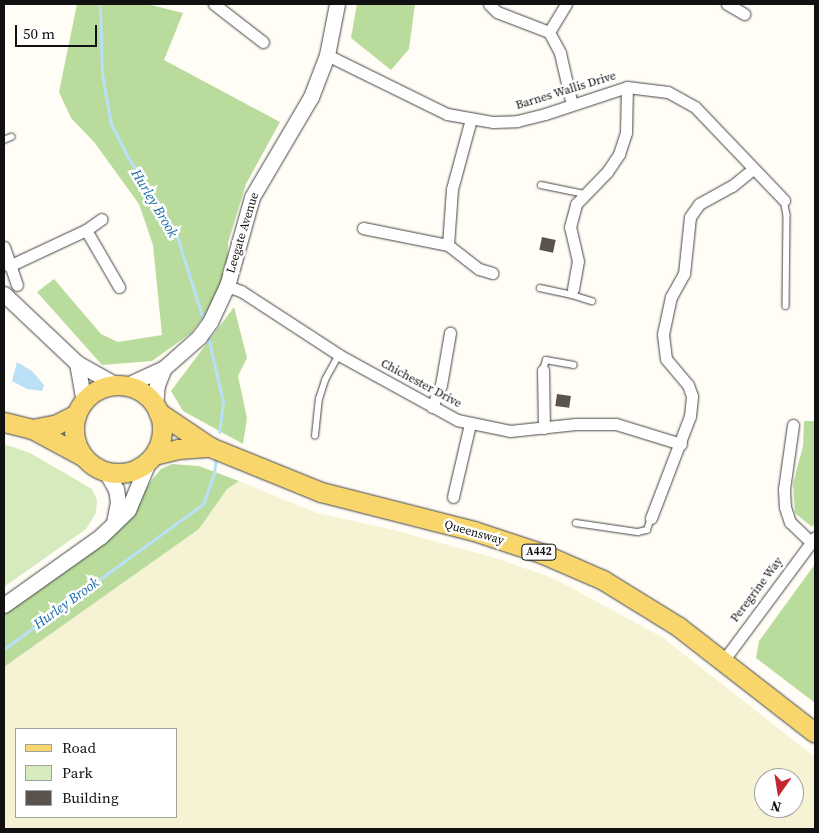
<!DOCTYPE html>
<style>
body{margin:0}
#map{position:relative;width:819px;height:833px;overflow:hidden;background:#fffdf5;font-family:"Source Serif 4",serif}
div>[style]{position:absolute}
.farmland>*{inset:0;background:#f6f3d4}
.green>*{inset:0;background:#d5ebbd}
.forest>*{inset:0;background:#b9dc9c}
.water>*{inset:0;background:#b9e0f7}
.stream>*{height:3px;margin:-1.5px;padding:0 1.5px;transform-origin:1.5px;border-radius:1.5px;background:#b9e0f7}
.building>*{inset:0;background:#5a524d;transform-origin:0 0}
.roads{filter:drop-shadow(0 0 1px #444) drop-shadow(0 0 1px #444)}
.service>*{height:5.5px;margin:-2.75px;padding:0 2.75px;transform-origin:2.75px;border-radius:2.75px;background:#fff}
.minor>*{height:11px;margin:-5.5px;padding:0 5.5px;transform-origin:5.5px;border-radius:5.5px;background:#fff}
.tertiary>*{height:15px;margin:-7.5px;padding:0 7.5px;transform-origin:7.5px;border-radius:7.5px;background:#fff}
.primary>*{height:19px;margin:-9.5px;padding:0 9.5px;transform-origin:9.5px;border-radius:9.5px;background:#f9d66b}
.primary>.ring{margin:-9.5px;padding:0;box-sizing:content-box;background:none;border:19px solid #f9d66b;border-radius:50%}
span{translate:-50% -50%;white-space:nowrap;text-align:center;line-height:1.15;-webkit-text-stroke:5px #fff;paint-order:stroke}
.shield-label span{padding:1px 4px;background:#fff;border:1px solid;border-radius:4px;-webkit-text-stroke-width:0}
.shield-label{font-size:11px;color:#111;font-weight:700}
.street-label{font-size:12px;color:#111}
.water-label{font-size:14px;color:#1768a6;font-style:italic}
.frame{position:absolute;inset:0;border:5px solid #111;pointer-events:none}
.legend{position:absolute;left:15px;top:728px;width:162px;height:90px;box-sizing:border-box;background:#fff;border:1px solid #a0a0a0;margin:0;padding:6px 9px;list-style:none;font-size:15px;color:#111}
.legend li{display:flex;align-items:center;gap:10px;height:25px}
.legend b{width:25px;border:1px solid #a0a0a0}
.north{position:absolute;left:754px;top:768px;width:50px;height:50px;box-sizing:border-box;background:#fff;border:1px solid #a0a0a0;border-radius:50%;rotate:193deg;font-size:14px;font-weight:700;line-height:20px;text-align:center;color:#111}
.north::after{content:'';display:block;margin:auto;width:18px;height:22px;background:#c4262e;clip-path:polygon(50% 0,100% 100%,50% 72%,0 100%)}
.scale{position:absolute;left:15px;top:25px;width:82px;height:22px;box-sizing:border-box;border:2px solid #111;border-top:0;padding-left:6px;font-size:15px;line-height:18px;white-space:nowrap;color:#111;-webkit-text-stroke:4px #fff;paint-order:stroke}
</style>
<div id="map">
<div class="farmland">
<div style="clip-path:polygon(evenodd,239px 481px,317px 513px,394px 530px,495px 558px,553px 578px,662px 637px,815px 757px,815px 829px,4px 829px,4px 667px,199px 529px,227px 489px,239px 481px,16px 729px,176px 729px,176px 817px,16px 817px,16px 729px,239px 481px,764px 778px,794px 778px,794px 808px,764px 808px,764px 778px)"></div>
</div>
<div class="green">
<div style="clip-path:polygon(4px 444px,30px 453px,92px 489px,97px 500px,96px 513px,86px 529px,4px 587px)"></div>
</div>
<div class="forest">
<div style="clip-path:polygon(77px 4px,147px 4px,183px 13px,164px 60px,280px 122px,246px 184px,228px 243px,227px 286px,191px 333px,152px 361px,102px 365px,37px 292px,54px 279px,101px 334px,118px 342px,162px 335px,153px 245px,139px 204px,94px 142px,71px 118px,59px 92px)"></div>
<div style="clip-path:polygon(357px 4px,415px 4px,409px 49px,391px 70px,351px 38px)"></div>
<div style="clip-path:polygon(234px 307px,247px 358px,238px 376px,247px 418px,243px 444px,183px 411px,171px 391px)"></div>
<div style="clip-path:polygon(804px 421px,815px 421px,815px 523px,812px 527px,795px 513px,793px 484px,803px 446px)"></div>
<div style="clip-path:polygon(172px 464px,199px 466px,239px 481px,227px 489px,199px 529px,4px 667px,4px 611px,127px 521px,151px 481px,161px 469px)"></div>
<div style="clip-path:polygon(815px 564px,815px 703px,756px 658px,759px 641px)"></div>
</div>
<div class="water">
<div style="clip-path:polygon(17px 362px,32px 371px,44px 385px,42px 391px,27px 389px,12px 381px)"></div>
</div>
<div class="stream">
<div style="left:100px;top:4px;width:70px;rotate:88.4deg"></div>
<div style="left:102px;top:74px;width:51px;rotate:79.8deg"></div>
<div style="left:111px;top:124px;width:36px;rotate:63deg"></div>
<div style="left:127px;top:156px;width:88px;rotate:57deg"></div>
<div style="left:175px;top:230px;width:96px;rotate:72.5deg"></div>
<div style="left:207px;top:333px;width:70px;rotate:76.8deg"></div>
<div style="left:223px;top:401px;width:31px;rotate:97deg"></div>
<div style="left:4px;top:649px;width:246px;rotate:-36.1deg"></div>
<div style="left:203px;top:504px;width:33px;rotate:-70deg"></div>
<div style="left:214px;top:473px;width:17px;rotate:-83deg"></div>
</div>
<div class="building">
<div style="left:542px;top:237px;width:14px;height:13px;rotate:12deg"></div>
<div style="left:557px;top:394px;width:14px;height:12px;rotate:8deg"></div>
</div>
<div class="roads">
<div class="service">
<div style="left:4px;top:140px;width:8px;rotate:-23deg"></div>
<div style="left:541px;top:185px;width:45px;rotate:11.6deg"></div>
<div style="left:784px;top:200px;width:15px;rotate:79deg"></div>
<div style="left:787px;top:215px;width:91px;rotate:90.6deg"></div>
<div style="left:540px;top:288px;width:33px;rotate:12deg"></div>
<div style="left:573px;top:292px;width:3px;rotate:108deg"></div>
<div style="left:572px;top:295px;width:21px;rotate:17deg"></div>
<div style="left:543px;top:370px;width:10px;rotate:-73deg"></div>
<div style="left:546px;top:360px;width:28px;rotate:10deg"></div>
<div style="left:315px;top:436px;width:37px;rotate:-84deg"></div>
<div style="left:319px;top:399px;width:20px;rotate:-72deg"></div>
<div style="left:325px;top:380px;width:29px;rotate:-61deg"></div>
<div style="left:576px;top:523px;width:63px;rotate:8.3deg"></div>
<div style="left:638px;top:532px;width:9px;rotate:-13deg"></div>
<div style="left:647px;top:530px;width:13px;rotate:-72deg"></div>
</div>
<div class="minor">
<div style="left:214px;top:4px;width:62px;rotate:37.8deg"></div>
<div style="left:489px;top:4px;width:11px;rotate:45deg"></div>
<div style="left:497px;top:12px;width:56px;rotate:21deg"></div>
<div style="left:566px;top:4px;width:33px;rotate:121deg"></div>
<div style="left:549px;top:32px;width:24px;rotate:62deg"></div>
<div style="left:560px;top:53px;width:53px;rotate:77deg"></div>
<div style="left:727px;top:4px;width:20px;rotate:30deg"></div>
<div style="left:327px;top:55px;width:134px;rotate:26.2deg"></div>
<div style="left:447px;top:114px;width:47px;rotate:9.9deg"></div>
<div style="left:493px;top:122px;width:24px;rotate:-2deg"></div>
<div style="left:517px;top:121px;width:29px;rotate:-14deg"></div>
<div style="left:545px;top:114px;width:86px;rotate:-18.2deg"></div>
<div style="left:627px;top:87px;width:41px;rotate:7deg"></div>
<div style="left:668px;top:92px;width:31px;rotate:29deg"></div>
<div style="left:695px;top:107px;width:129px;rotate:46.3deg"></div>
<div style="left:363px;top:228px;width:87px;rotate:11.3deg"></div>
<div style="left:448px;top:245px;width:56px;rotate:-85.9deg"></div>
<div style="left:452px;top:189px;width:73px;rotate:-74.8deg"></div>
<div style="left:86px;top:230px;width:66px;rotate:59.9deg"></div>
<div style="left:448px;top:245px;width:39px;rotate:38deg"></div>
<div style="left:479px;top:269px;width:14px;rotate:17deg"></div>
<div style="left:4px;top:247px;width:40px;rotate:71.1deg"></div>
<div style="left:9px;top:266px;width:85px;rotate:-25.1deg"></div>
<div style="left:86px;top:230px;width:19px;rotate:-35deg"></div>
<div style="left:227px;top:286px;width:15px;rotate:20deg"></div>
<div style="left:241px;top:291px;width:117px;rotate:33.1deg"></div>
<div style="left:339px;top:355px;width:135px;rotate:28.8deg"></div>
<div style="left:457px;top:420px;width:54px;rotate:11.7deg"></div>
<div style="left:510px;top:431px;width:66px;rotate:-6.1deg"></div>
<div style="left:576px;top:424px;width:40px"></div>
<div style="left:616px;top:424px;width:68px;rotate:17.1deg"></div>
<div style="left:573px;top:289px;width:28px;rotate:-80deg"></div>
<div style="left:578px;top:261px;width:35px;rotate:-103deg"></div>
<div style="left:570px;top:227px;width:24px;rotate:-75deg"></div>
<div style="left:576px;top:204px;width:45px;rotate:-45.9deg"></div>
<div style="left:607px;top:172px;width:22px;rotate:-56deg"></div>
<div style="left:619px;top:154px;width:22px;rotate:-72deg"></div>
<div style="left:626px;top:133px;width:46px;rotate:-88.8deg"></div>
<div style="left:543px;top:370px;width:58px;rotate:89deg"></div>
<div style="left:432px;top:407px;width:24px;rotate:-68deg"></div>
<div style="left:441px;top:385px;width:53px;rotate:-80.2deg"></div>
<div style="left:793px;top:425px;width:65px;rotate:98deg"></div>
<div style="left:784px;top:489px;width:18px;rotate:87deg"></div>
<div style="left:785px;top:507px;width:16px;rotate:72deg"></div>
<div style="left:790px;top:522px;width:29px;rotate:44deg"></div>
<div style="left:453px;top:497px;width:75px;rotate:-76.9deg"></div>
<div style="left:651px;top:518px;width:109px;rotate:-69.1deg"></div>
<div style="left:690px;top:416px;width:20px;rotate:-84deg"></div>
<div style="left:692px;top:396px;width:12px;rotate:-110deg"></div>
<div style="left:688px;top:385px;width:34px;rotate:-130deg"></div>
<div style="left:666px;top:359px;width:25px;rotate:-97deg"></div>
<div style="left:663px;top:334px;width:38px;rotate:-78deg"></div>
<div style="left:671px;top:297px;width:26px;rotate:-61deg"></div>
<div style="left:684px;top:274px;width:57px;rotate:-84deg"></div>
<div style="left:690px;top:217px;width:16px;rotate:-55deg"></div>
<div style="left:699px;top:204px;width:38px;rotate:-29deg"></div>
<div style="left:732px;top:186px;width:27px;rotate:-39deg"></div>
<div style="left:723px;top:661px;width:154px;rotate:-53.4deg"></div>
</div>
<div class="tertiary">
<div style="left:4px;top:294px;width:100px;rotate:43.4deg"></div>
<div style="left:77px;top:363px;width:47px;rotate:29.3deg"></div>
<div style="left:77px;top:363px;width:40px;rotate:80deg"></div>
<div style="left:125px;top:386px;width:43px;rotate:-24.8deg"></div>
<div style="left:164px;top:368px;width:47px;rotate:-41.5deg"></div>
<div style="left:199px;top:337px;width:19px;rotate:-54deg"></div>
<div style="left:210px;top:322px;width:40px;rotate:-65deg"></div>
<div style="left:227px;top:286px;width:92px;rotate:-74.3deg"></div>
<div style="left:252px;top:197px;width:116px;rotate:-59.5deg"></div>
<div style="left:311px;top:97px;width:45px;rotate:-69.1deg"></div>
<div style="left:327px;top:55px;width:52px;rotate:-78.9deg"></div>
<div style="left:155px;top:406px;width:21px;rotate:-85deg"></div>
<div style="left:157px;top:385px;width:18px;rotate:-68deg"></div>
<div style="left:106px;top:472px;width:20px;rotate:60deg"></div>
<div style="left:116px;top:489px;width:13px;rotate:81deg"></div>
<div style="left:118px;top:502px;width:20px;rotate:101deg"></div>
<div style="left:4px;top:605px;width:119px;rotate:-35.4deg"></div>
<div style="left:101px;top:536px;width:37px;rotate:-44deg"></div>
<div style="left:128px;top:510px;width:54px;rotate:-67.2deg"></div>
</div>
<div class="primary">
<div class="ring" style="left:74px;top:385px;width:69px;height:69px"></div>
<div style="left:158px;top:412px;width:63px;rotate:33.9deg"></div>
<div style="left:210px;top:447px;width:120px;rotate:22.1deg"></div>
<div style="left:321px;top:492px;width:158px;rotate:14.3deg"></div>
<div style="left:474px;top:531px;width:71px;rotate:18.2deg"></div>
<div style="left:541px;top:553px;width:68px;rotate:23.5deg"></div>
<div style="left:603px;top:580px;width:89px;rotate:31.7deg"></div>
<div style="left:679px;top:627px;width:172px;rotate:37.9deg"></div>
<div style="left:4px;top:422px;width:29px;rotate:14deg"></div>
<div style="left:32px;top:429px;width:59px;rotate:28.3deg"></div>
<div style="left:32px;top:429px;width:25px;rotate:-11deg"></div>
<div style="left:57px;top:424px;width:22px;rotate:-27deg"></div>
<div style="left:154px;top:455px;width:25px;rotate:-14deg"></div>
<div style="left:178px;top:449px;width:32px;rotate:-4deg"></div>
</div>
</div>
<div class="shield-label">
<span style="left:539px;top:552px">A442</span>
</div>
<div class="street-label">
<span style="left:566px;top:91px;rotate:-17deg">Barnes Wallis Drive</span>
<span style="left:243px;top:233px;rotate:-73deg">Leegate Avenue</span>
<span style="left:421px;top:384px;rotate:28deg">Chichester Drive</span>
<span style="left:474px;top:533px;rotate:16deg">Queensway</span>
<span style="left:757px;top:590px;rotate:-53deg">Peregrine Way</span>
</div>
<div class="water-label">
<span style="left:155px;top:203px;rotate:59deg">Hurley Brook</span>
<span style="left:66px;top:603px;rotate:-36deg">Hurley Brook</span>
</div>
<div class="frame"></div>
<ul class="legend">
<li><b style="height:6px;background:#f9d66b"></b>Road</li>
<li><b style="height:14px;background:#d5ebbd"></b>Park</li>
<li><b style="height:14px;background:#5a524d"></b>Building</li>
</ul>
<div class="north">N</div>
<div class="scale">50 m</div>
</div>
